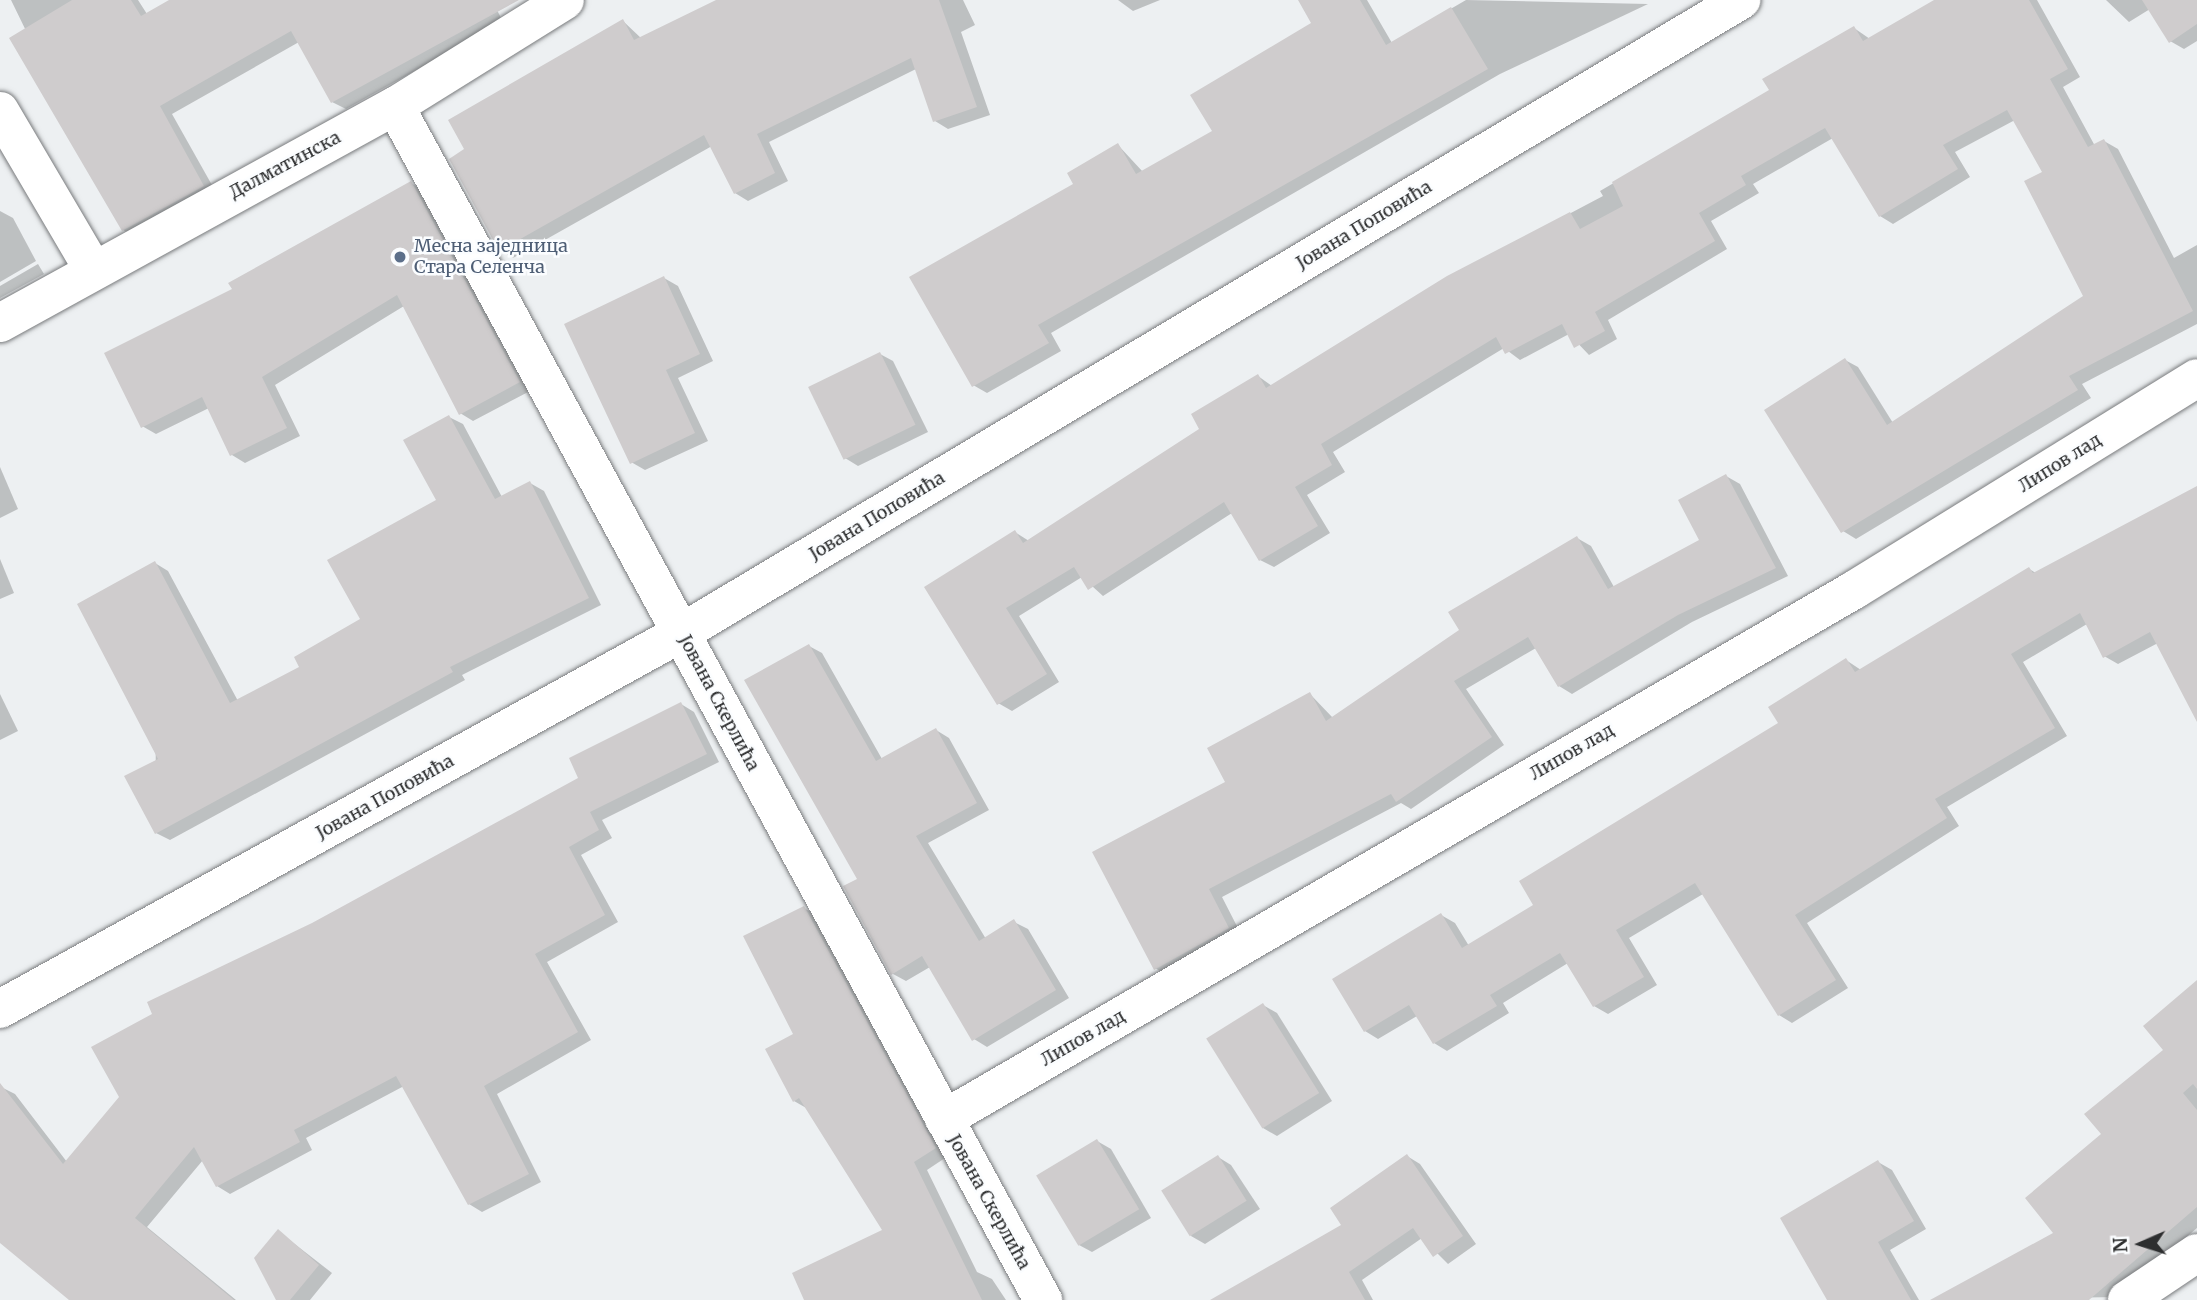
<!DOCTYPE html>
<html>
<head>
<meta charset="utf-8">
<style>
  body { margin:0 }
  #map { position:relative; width:2197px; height:1300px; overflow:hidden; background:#edf0f2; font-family:Merriweather,serif }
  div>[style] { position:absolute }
  .shadow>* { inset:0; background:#0003 }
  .building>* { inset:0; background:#cfcccd; transform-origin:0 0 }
  .roads { filter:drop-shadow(0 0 2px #797b7d) drop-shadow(0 0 2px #797b7d) }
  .minor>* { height:38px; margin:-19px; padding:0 19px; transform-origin:19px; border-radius:19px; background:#fff }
  .dots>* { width:19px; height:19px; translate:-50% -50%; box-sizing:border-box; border:4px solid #fbfdff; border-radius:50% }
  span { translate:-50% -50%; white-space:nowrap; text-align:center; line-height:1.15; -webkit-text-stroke:5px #fbfdff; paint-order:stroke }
  .street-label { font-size:18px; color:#2d2e2f }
  .service-label { font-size:18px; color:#4e5e75 }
  .left { translate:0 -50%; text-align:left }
  .north { position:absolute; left:2106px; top:1209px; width:70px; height:70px; -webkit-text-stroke:5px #fbfdff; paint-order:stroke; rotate:267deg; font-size:19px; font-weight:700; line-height:28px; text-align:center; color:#2d2e2f }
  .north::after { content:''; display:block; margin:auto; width:24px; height:32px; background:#2d2e2f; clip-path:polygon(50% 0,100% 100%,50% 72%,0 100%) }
</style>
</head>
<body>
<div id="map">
  <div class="shadow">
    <i style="clip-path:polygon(11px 0,138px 0,147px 14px,173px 0,492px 0,503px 22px,346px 109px,332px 102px,299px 42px,172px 114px,217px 194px,136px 238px,123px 230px)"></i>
    <i style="clip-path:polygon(720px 0,963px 0,975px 25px,961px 32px,990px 115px,948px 129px,935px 121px,916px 69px,769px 142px,788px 181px,748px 201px,735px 193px,712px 146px,513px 258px,500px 250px,466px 150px,623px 21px,642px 39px)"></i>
    <i style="clip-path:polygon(1118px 0,1160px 0,1133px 11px)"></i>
    <i style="clip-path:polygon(1319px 0,1367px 0,1392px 43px,1466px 0,1648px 4px,1500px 74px,1051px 333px,1061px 351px,987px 393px,973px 385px,1075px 185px,1118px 145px,1143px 172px,1214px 132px,1314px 24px)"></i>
    <i style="clip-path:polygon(1937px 0,2037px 0,2080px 77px,2063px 87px,2095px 146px,2104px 141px,2118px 149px,2174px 258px,2197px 245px,2197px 324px,2082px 384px,2091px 398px,1856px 539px,1843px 531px,1845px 360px,1858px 367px,1893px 423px,2085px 297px,2044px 172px,2015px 120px,1955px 152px,1970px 177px,1893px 224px,1880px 216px,1833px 138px,1753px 184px,1759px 193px,1711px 221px,1727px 249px,1608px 320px,1617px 339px,1589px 355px,1569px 334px,1520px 360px,1504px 348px,1333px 452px,1345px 472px,1307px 495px,1330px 533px,1274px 567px,1260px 560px,1232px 513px,1103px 596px,1082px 577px,1019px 616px,1059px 682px,1012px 711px,998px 703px,926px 587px,1015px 532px,1029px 541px,1202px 429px,1258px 376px,1272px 386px,1448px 278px,1603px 196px,1600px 191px,1771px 91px,1854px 28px,1870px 39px)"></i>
    <i style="clip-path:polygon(2106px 0,2197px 0,2197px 41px,2184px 49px,2170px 41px,2150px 9px,2129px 22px)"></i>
    <i style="clip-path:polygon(411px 183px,424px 191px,532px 390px,473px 421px,460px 413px,404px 306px,275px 385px,300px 436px,245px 463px,232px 455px,209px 408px,156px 434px,142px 426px,234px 290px)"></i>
    <i style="clip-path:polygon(0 211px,13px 218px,36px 261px,0 282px)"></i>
    <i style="clip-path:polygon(38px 264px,44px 274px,0 298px,0 286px)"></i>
    <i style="clip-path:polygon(664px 278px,678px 286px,713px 361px,678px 378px,708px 441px,645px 470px,631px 462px)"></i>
    <i style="clip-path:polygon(880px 354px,893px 361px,928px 432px,858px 466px,845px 458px)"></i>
    <i style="clip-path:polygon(449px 417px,463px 424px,502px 497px,530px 483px,544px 491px,601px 605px,462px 675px,465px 680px,170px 840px,156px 833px,155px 563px,168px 571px,238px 701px,302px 667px,363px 620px,438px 501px)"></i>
    <i style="clip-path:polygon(0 467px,18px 509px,0 518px)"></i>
    <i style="clip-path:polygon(1726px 476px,1740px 484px,1788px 576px,1692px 622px,1572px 694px,1559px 686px,1536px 648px,1466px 689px,1504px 745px,1411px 809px,1401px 803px,1222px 897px,1242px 936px,1168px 976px,1155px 968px,1227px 783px,1310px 694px,1333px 718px,1461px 631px,1577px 538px,1591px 546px,1614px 587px,1701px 541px)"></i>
    <i style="clip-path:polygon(2197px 488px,2197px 682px,2158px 643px,2118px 664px,2104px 656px,2087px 624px,2023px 662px,2067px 736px,1947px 807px,1959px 826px,1807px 923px,1848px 988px,1792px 1023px,1779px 1015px,1703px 894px,1629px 938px,1657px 985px,1608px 1014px,1594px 1006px,1568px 963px,1503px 1003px,1509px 1013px,1447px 1051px,1434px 1043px,1417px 1016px,1378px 1039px,1365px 1031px,1441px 915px,1455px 923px,1469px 946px,1535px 906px,1780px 724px,1846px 660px,1861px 670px,2029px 569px,2036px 573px)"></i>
    <i style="clip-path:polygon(0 559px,14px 593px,0 599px)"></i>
    <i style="clip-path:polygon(809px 646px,822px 653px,882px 759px,936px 730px,949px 738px,989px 810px,928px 843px,986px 939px,1014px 922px,1028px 929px,1069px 998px,987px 1047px,974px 1039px,930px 967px,906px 981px,893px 974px,859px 880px)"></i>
    <i style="clip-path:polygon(0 694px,18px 731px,0 740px)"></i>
    <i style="clip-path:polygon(681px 704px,694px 712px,719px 762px,602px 820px,612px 838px,581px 855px,618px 922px,547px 962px,591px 1040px,497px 1094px,541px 1182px,482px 1212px,469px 1204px,404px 1086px,306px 1138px,312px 1150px,230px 1194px,217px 1186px,203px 1160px,147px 1227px,236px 1300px,71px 1300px,0 1231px,1px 1087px,15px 1094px,67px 1162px,312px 924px,580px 778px)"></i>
    <i style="clip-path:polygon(804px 908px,818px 916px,948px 1156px,927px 1170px,977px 1272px,992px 1279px,1006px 1300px,806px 1300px,884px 1230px,808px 1109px,794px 1101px)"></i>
    <i style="clip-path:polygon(2197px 985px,2197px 1228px,2116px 1297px,1934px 1300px,2056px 1234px,2103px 1135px,2166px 1050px)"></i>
    <i style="clip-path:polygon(1263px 1005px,1277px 1013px,1332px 1101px,1277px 1136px,1263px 1128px)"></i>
    <i style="clip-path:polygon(1097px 1141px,1111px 1149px,1151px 1218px,1092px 1252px,1079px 1245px)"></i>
    <i style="clip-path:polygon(1407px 1156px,1420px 1164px,1476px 1244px,1448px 1264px,1422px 1238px,1362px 1280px,1373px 1300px,1213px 1300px,1344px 1225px)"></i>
    <i style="clip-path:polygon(1218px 1157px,1231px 1165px,1260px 1209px,1205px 1244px,1191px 1236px)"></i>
    <i style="clip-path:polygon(1878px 1162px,1892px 1170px,1926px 1229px,1890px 1250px,1919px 1300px,1829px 1300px)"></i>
    <i style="clip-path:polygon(278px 1231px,332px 1273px,310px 1300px,278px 1300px)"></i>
  </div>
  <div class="building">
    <i style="clip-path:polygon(72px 0,131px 0,141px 16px,169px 0,519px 0,331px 103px,291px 31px,160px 106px,204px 186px,122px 231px,9px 38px)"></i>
    <i style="clip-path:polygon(716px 0,939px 0,977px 107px,933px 122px,911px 58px,757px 134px,775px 173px,734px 194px,704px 135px,499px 251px,449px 159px,464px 149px,448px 120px,623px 19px,634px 40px)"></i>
    <i style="clip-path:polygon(1298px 0,1360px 0,1386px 45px,1451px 7px,1488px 69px,1038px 325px,1049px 343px,972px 387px,909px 277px,1073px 184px,1067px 173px,1118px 143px,1136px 174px,1212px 131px,1190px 95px,1311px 23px)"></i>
    <i style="clip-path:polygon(1934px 0,2029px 0,2068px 69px,2050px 79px,2088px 147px,2104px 139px,2193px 311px,2069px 376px,2078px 390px,1841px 533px,1764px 410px,1845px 358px,1887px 425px,2083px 296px,2024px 181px,2042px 172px,2007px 110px,1943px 145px,1958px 169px,1879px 217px,1825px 128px,1741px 176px,1746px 185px,1699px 213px,1715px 241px,1595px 312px,1605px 331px,1574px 348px,1562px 324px,1505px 354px,1496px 337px,1321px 444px,1332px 465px,1295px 487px,1318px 526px,1259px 561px,1224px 502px,1088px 590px,1074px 567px,1006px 608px,1047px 674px,997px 705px,924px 587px,1015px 530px,1023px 543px,1199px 429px,1191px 414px,1258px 374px,1266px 388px,1447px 276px,1570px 212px,1580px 229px,1623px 206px,1612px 182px,1769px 90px,1762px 79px,1854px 26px,1863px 41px)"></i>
    <i style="clip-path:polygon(2142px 0,2197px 0,2197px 24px,2169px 43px)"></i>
    <i style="clip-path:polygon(411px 181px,520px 382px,459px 415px,397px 295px,262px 377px,287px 428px,230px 456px,202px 397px,141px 428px,104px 353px,232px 289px,228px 283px)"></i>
    <i style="clip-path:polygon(664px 276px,700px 354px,666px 370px,695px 433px,630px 464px,564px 324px)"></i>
    <i style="left:880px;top:352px;width:81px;height:80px;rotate:64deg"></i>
    <i style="clip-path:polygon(449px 415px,495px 499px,530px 481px,589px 598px,450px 667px,453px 672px,155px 834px,124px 776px,158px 759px,77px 604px,155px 561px,230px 703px,299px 667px,294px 657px,360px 619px,327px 560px,436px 500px,403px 440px)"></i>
    <i style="clip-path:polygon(1726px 474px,1776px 568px,1678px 615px,1558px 687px,1528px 637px,1454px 681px,1492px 737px,1396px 802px,1391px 794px,1209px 889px,1229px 928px,1154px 970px,1092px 852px,1225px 782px,1207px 748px,1310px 692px,1326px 721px,1459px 630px,1448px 612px,1577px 536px,1608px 589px,1699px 540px,1678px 500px)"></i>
    <i style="clip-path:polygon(2197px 486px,2197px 722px,2150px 632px,2103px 658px,2080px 613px,2011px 654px,2055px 728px,1935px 799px,1947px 818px,1795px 915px,1836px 980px,1778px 1016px,1695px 883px,1616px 930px,1644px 977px,1593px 1007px,1560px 953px,1490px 995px,1497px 1006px,1433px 1044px,1409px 1005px,1364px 1032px,1332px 979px,1441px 913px,1462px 948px,1533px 905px,1519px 881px,1778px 723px,1768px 707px,1846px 658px,1855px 672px,2029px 567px,2033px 573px)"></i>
    <i style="clip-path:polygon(809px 644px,876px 761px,936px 728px,977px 803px,916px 836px,979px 941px,1014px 919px,1056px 990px,972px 1041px,922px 956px,891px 975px,843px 886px,857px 879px,744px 680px)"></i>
    <i style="clip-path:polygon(681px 702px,707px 754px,590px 812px,599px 830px,569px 847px,605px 915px,535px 954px,578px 1032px,484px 1086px,529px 1174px,468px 1205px,396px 1076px,294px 1130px,300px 1142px,216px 1187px,194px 1147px,135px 1218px,234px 1300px,69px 1300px,0 1243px,0 1083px,63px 1164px,119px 1097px,91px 1047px,152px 1014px,147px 1002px,312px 923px,578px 778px,569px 758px)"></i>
    <i style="clip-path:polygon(804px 906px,936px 1148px,914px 1162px,982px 1300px,804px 1300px,792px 1273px,882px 1230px,799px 1098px,793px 1102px,765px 1049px,793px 1034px,743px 936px)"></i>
    <i style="clip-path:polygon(2197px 980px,2197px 1089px,2193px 1084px,2183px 1093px,2197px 1110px,2197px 1207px,2089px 1300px,1930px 1300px,2053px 1233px,2025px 1198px,2101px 1134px,2084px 1114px,2163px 1050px,2143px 1026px)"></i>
    <i style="left:1263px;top:1003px;width:106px;height:67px;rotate:58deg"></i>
    <i style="left:1097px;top:1139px;width:82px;height:71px;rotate:59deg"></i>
    <i style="clip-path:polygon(1407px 1154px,1463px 1236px,1433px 1257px,1413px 1228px,1349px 1272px,1365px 1300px,1210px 1300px,1341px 1225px,1330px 1208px)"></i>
    <i style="left:1218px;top:1155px;width:54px;height:67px;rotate:58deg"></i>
    <i style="clip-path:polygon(1878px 1160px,1914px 1221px,1878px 1242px,1911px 1300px,1827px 1300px,1780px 1218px)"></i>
    <i style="clip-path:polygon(278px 1229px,319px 1265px,290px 1300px,276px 1300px,254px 1258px)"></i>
  </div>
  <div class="roads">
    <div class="minor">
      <i style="left:395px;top:106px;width:1359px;rotate:61.51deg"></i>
      <i style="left:0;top:111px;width:182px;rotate:59.6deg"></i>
      <i style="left:0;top:323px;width:451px;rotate:-28.8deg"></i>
      <i style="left:395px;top:106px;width:200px;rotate:-31.9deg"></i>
      <i style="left:0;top:1009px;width:778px;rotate:-28.9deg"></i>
      <i style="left:681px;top:633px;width:1235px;rotate:-30.84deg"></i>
      <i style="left:944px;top:1119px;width:1053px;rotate:-30.17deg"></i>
      <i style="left:1854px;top:590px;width:403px;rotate:-31.7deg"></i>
      <i style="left:2127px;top:1300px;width:84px;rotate:-33.9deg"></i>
    </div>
  </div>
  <div class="dots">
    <i style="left:400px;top:257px;background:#5c6f8a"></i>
  </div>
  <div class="street-label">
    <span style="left:285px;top:165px;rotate:-28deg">Далматинска</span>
    <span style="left:1364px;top:225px;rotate:-31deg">Јована Поповића</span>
    <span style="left:2060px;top:463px;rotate:-32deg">Липов лад</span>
    <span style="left:877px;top:516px;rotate:-31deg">Јована Поповића</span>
    <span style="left:719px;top:703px;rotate:62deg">Јована Скерлића</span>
    <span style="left:1572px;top:752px;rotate:-30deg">Липов лад</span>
    <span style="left:385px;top:797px;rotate:-29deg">Јована Поповића</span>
    <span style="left:1083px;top:1038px;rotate:-30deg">Липов лад</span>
    <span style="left:989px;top:1202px;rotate:61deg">Јована Скерлића</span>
  </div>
  <div class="service-label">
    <span class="left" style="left:414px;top:257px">Месна заједница<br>Стара Селенча</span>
  </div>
  <div class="north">N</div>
</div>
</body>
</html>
